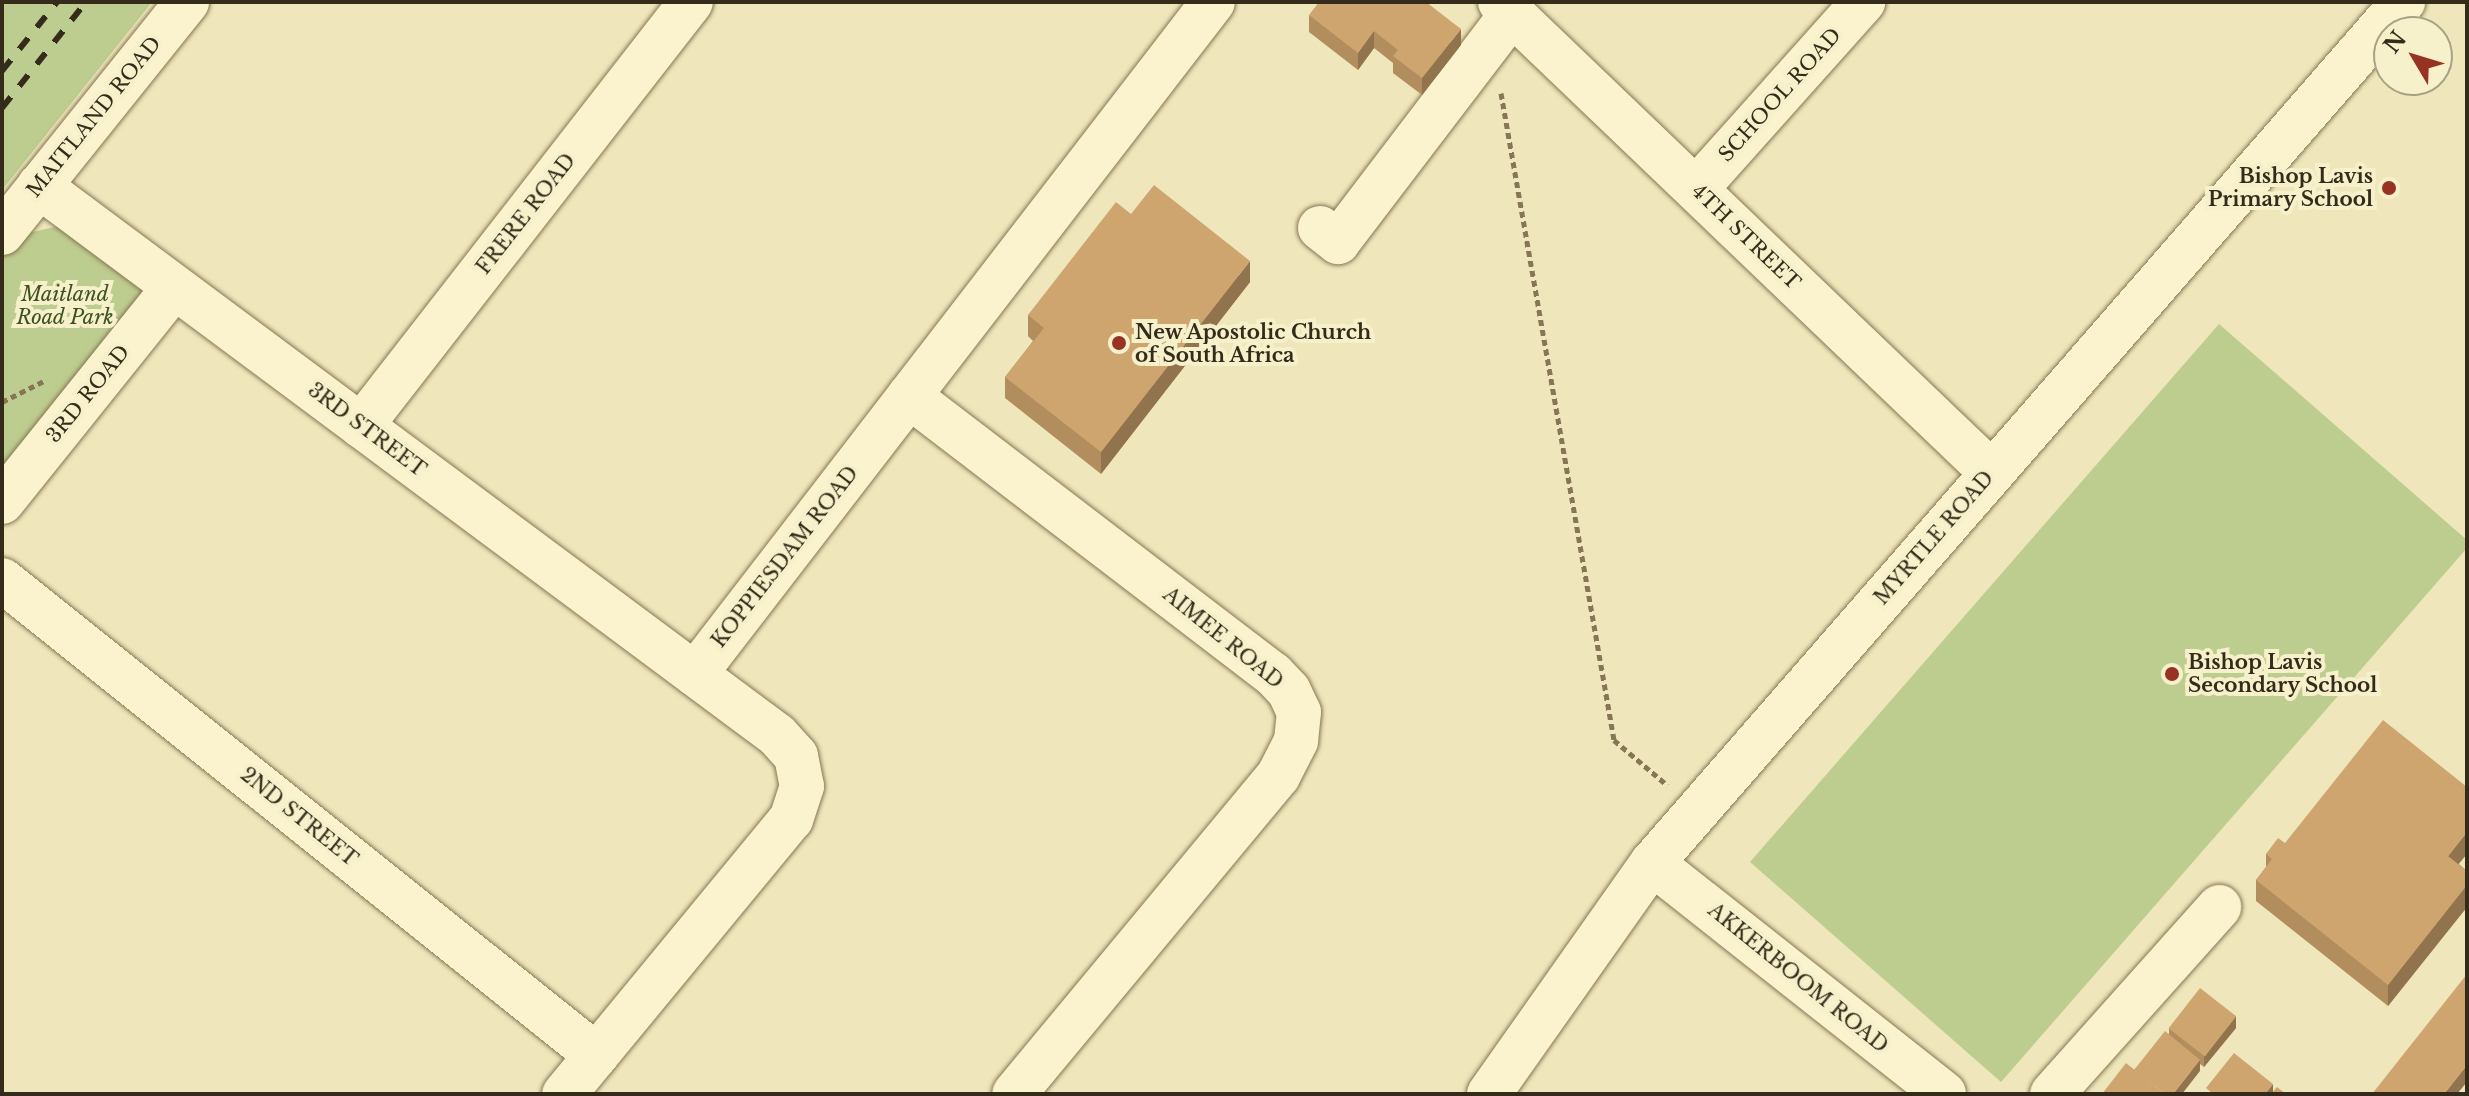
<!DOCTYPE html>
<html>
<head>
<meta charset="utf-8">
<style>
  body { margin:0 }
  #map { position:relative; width:2469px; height:1096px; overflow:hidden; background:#efe7bb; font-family:"Libre Baskerville",serif }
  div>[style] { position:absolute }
  .green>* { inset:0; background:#bdcd8f }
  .path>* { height:5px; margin-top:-2.5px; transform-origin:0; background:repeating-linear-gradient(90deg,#877655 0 6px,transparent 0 10px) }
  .roads { filter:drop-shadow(0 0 2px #877655) drop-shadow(0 0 2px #877655) }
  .minor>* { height:44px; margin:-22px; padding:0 22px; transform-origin:22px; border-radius:22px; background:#faf3ce }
  .rail>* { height:6px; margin-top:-3px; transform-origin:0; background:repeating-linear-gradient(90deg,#352b1a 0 14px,transparent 0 28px) }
  .wall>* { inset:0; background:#b28e5f }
  .shaded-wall>* { inset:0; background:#91744e }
  .building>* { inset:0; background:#cfa56f; transform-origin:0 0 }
  .dots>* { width:22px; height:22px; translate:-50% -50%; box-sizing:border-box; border:4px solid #f6f0cb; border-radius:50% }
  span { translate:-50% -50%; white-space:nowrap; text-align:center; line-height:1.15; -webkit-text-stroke:8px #f6f0cb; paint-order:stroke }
  .street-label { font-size:20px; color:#352b1a }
  .poi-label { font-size:20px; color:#352b1a; font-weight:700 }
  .right { translate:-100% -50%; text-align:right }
  .left { translate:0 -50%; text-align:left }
  .park-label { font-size:20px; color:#3e5220; font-style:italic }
  .frame { position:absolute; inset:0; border:4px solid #352b1a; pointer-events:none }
  .north { position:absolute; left:2373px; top:16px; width:80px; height:80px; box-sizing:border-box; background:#f6f0cb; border:2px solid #a9a184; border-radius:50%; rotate:308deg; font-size:22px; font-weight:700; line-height:32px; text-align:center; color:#352b1a }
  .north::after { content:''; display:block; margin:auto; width:28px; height:36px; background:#983323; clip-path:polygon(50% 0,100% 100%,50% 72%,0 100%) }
</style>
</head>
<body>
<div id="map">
  <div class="green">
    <i style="clip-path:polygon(2px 2px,152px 2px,2px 190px)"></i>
    <i style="clip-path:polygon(59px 226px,147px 287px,2px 484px,2px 258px,24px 234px)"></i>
    <i style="clip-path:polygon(2219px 324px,2467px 540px,2467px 548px,2001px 1082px,1750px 862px)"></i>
  </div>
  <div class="path">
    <i style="left:1501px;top:93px;width:657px;rotate:80.09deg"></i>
    <i style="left:1614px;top:740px;width:70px;rotate:40.3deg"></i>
    <i style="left:2px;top:402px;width:49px;rotate:-26.6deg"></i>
  </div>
  <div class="roads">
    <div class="minor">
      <i style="left:1500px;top:2px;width:680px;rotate:43.75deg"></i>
      <i style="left:39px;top:186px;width:920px;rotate:36.65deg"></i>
      <i style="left:777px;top:735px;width:28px;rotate:48deg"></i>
      <i style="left:796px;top:756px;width:31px;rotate:79deg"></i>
      <i style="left:802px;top:786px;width:35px;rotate:108deg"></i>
      <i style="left:791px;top:819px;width:357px;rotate:129.5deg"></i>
      <i style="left:1696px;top:189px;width:251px;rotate:-48.2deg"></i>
      <i style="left:1320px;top:228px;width:23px;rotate:38deg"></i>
      <i style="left:1338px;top:242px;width:287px;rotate:-52.7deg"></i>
      <i style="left:2px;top:233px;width:296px;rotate:-51.3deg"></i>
      <i style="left:909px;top:396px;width:458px;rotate:37.4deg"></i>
      <i style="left:1273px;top:674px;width:23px;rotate:47deg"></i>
      <i style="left:1289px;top:691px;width:23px;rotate:65deg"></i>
      <i style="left:1299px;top:712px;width:29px;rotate:96deg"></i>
      <i style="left:1296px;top:741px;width:39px;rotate:117deg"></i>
      <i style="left:1278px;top:776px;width:413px;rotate:129.7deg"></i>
      <i style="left:361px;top:426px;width:537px;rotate:-52.11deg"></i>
      <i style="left:2px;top:502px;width:275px;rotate:-51.3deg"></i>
      <i style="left:2px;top:580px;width:761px;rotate:38.65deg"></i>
      <i style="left:695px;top:674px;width:848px;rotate:-52.37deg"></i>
      <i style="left:1652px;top:863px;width:372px;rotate:38.3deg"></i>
      <i style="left:1489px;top:1094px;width:283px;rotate:-54.8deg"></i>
      <i style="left:1652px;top:863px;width:1143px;rotate:-48.9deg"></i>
      <i style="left:2052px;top:1094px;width:251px;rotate:-48.2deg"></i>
    </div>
  </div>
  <div class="rail">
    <i style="left:2px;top:71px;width:88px;rotate:-51.4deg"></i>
    <i style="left:2px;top:108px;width:135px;rotate:-51.6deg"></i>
  </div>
  <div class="wall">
    <i style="clip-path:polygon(1309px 15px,1461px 45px,1422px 95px,1393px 73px,1393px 63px,1374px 48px,1358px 70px,1309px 32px)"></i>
    <i style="clip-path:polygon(1131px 214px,1250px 282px,1101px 474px,1005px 398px,1005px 377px,1033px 341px,1028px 336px,1028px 315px)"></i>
    <i style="clip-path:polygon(2285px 843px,2459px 864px,2467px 871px,2467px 907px,2388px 1006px,2256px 901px,2256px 880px,2266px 867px,2266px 854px)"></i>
    <i style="clip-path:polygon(2169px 1028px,2236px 1028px,2204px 1067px,2200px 1064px,2200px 1071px,2134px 1070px,2169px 1034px)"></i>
  </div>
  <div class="shaded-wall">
    <i style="clip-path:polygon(1461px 29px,1461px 45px,1422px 95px,1422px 78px)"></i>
    <i style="clip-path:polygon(1374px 31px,1374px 48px,1358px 70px,1358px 53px)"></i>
    <i style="clip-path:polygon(1250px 261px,1250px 282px,1101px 474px,1101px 452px)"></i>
    <i style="clip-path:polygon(2467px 832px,2467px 854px,2448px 877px,2448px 856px)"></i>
    <i style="clip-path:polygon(2467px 885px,2467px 907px,2388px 1006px,2388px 985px)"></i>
    <i style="clip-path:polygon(2236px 1016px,2236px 1028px,2204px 1067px,2204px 1056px)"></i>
    <i style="clip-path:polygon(2200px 1060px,2200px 1071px,2182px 1094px,2173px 1094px)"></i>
    <i style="clip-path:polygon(2467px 1065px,2467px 1082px,2457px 1094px,2444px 1094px)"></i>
    <i style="clip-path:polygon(2273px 1084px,2273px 1094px,2265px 1094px)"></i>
  </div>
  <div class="building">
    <i style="clip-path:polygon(1319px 2px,1426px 2px,1461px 29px,1422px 78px,1393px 56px,1398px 50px,1374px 31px,1358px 53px,1309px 15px)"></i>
    <i style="clip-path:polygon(1154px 185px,1250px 261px,1101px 452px,1005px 377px,1044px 328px,1028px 315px,1116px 202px,1131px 214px)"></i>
    <i style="clip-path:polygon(2383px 720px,2467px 787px,2467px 832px,2448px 856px,2467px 871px,2467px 885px,2388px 985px,2256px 880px,2272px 859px,2266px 854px,2278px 838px,2285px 843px)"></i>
    <i style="clip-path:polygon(2467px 974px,2467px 1065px,2444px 1094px,2372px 1094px)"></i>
    <i style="left:2200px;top:988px;width:46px;height:51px;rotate:38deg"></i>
    <i style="clip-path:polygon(2165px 1031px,2200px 1060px,2173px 1094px,2165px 1094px,2134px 1070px)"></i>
    <i style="clip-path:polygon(2234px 1053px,2273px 1084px,2265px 1094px,2213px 1094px,2206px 1088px)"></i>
    <i style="clip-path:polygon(2126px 1063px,2165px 1094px,2102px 1094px)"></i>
    <i style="clip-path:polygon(2277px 1087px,2286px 1094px,2271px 1094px)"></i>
  </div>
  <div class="dots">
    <i style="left:2389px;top:188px;background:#983323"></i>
    <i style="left:1119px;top:343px;background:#983323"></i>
    <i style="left:2172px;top:674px;background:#983323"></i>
  </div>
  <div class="street-label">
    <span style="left:1780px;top:95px;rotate:-48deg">SCHOOL ROAD</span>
    <span style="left:94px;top:117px;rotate:-51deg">MAITLAND ROAD</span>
    <span style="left:526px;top:214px;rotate:-52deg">FRERE ROAD</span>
    <span style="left:1746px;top:237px;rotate:44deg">4TH STREET</span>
    <span style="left:88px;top:394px;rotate:-51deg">3RD ROAD</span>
    <span style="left:367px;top:430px;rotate:37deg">3RD STREET</span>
    <span style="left:1934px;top:538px;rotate:-49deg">MYRTLE ROAD</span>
    <span style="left:785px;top:557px;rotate:-52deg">KOPPIESDAM ROAD</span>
    <span style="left:1223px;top:638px;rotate:39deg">AIMEE ROAD</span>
    <span style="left:299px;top:817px;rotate:39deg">2ND STREET</span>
    <span style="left:1798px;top:978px;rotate:39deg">AKKERBOOM ROAD</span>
  </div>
  <div class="poi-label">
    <span class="right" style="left:2373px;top:188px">Bishop Lavis<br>Primary School</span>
    <span class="left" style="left:1135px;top:344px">New Apostolic Church<br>of South Africa</span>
    <span class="left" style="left:2188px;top:674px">Bishop Lavis<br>Secondary School</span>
  </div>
  <div class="park-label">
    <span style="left:65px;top:306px">Maitland<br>Road Park</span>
  </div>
  <div class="frame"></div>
  <div class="north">N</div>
</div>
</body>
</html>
